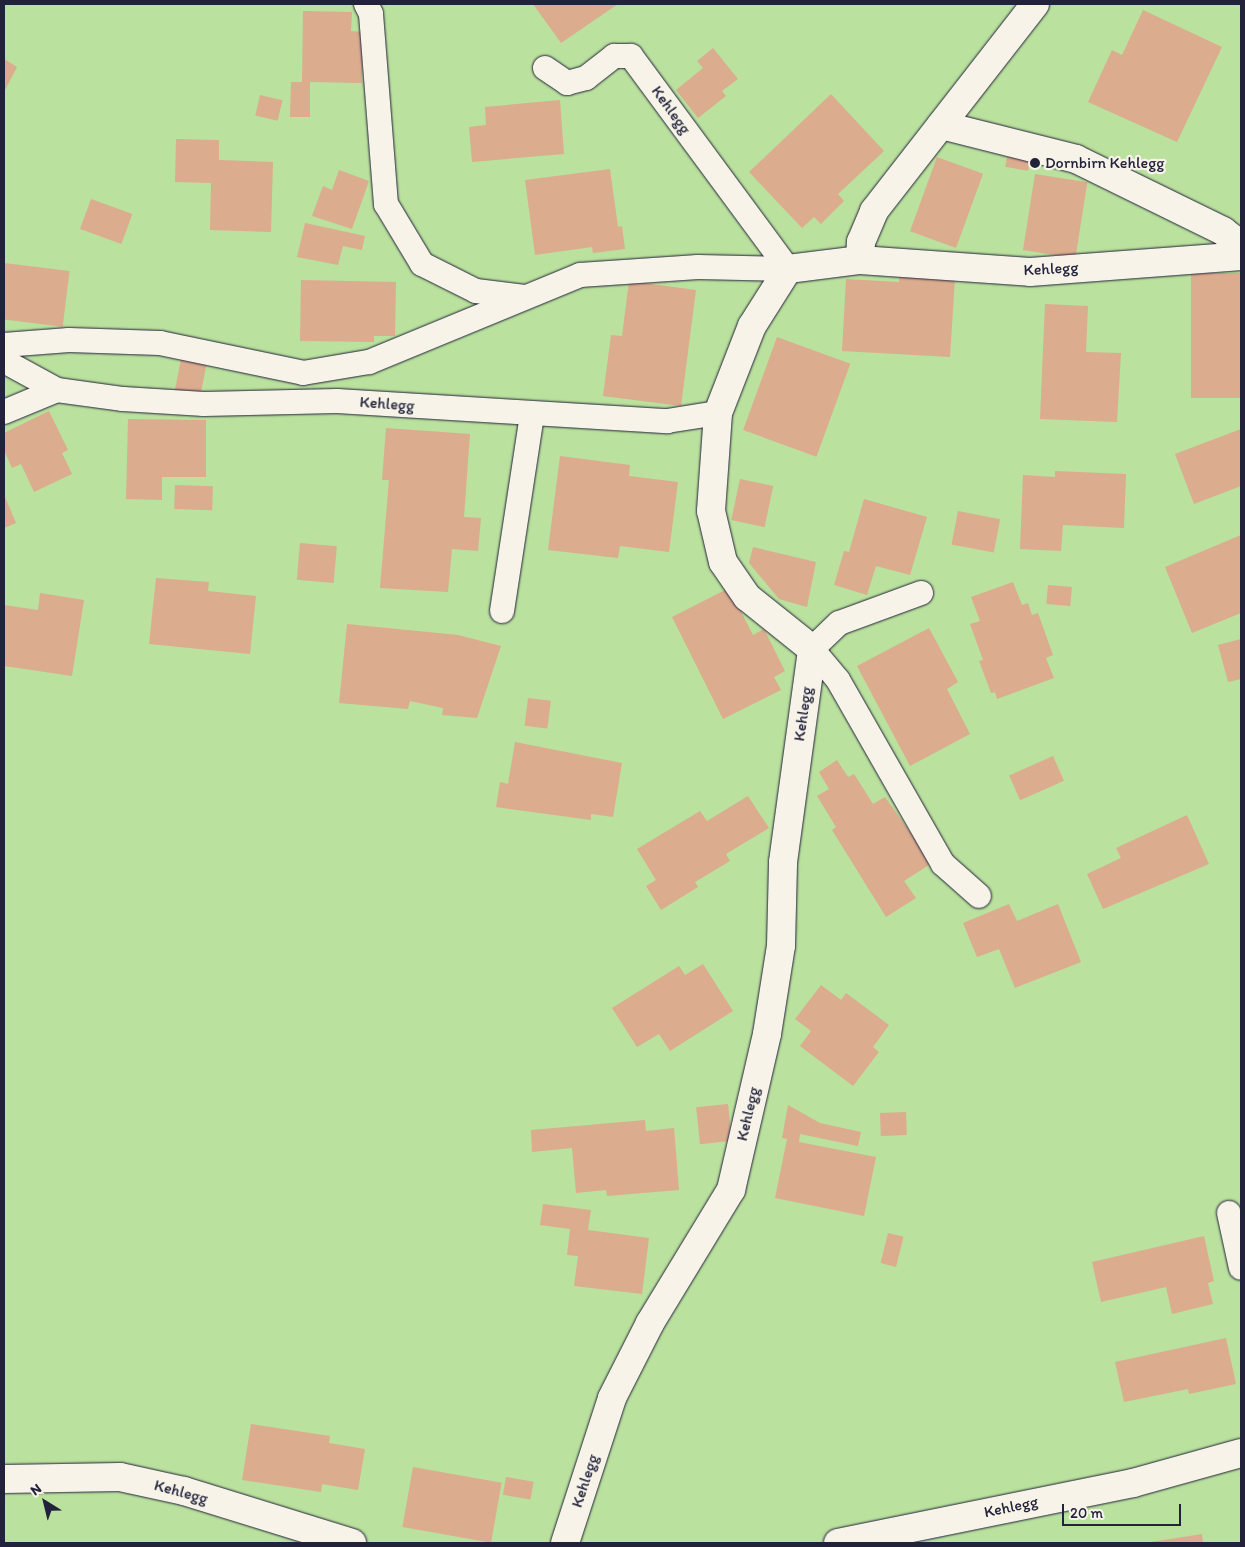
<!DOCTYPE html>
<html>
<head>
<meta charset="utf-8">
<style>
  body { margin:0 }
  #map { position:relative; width:1245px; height:1547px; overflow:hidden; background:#f7f3e8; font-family:Itim,sans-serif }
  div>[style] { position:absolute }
  .green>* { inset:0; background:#bae19d; transform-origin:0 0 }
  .building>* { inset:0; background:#dcac8e; transform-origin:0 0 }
  .roads { filter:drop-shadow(0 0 1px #22223b) drop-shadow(0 0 1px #22223b) }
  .lane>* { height:24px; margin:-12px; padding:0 12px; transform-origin:12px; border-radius:12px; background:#f7f3e8 }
  .street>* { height:28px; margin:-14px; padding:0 14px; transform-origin:14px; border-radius:14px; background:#f7f3e8 }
  .dots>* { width:14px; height:14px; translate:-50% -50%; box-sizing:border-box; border:2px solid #f7f3e8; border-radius:50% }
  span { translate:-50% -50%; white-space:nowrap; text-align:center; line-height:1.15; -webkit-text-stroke:4.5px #f7f3e8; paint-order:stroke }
  .street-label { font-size:16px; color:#22223b }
  .poi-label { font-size:16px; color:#22223b }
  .left { translate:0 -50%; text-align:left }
  .frame { position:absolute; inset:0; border:5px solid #22223b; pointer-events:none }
  .north { position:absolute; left:20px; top:1477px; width:50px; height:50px; -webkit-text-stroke:4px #f7f3e8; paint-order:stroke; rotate:324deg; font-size:14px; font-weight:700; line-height:20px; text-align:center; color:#22223b }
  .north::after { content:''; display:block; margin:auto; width:18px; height:22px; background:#22223b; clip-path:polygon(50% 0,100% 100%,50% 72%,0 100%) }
  .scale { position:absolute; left:1062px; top:1504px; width:119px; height:22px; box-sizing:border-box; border:2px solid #22223b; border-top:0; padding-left:6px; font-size:15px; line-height:18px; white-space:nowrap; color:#22223b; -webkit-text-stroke:4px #f7f3e8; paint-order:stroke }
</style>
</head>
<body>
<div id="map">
  <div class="green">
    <i style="left:4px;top:4px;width:1237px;height:1539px"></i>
  </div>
  <div class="building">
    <i style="clip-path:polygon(533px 4px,618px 4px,561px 43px)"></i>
    <i style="clip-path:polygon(1143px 10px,1222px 47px,1177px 142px,1088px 102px,1112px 50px,1122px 55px)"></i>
    <i style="clip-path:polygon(303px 11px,352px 12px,351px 31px,363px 32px,362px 83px,310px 82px,310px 117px,290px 117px,291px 82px,302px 82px)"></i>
    <i style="clip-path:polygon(713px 48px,738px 79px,722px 91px,726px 96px,698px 118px,676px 90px,703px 68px,697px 61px)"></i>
    <i style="clip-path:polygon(4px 59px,17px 67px,4px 92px)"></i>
    <i style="clip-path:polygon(831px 94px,884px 151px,838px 194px,844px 201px,821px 224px,814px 217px,802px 228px,749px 172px)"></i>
    <i style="left:260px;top:95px;width:23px;height:21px;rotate:13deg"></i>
    <i style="clip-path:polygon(560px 100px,564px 154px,472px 162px,469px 127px,486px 125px,485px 107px)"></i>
    <i style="clip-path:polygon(176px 139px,219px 140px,219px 160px,273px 162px,271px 232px,210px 230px,211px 183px,175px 182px)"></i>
    <i style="left:937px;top:157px;width:49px;height:79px;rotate:20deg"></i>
    <i style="left:1007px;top:157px;width:23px;height:10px;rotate:10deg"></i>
    <i style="clip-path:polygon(610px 169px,618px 227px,622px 226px,625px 249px,593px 253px,592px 247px,535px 255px,525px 180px)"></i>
    <i style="clip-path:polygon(339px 170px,369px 181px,352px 229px,312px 216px,323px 186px,332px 190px)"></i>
    <i style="left:1035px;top:174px;width:53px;height:77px;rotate:9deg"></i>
    <i style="left:91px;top:199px;width:44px;height:32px;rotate:20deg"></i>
    <i style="clip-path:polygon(305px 223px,365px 236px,362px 250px,343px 246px,338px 265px,297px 257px)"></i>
    <i style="left:4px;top:263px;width:66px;height:56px;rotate:7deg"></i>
    <i style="left:1241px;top:273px;width:125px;height:50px;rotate:90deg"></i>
    <i style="clip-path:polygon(899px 274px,955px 278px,950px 357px,842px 351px,846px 279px,899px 282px)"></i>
    <i style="clip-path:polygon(301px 280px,396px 282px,395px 336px,374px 336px,374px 342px,300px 341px)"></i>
    <i style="clip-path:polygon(629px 281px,696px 290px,681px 406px,603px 396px,611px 335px,622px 336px)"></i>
    <i style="clip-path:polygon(1045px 304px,1088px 306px,1086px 352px,1121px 353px,1117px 422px,1040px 419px)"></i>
    <i style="left:777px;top:337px;width:78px;height:99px;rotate:20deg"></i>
    <i style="left:181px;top:359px;width:26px;height:32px;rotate:11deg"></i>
    <i style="clip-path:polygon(49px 411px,68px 450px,62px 453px,72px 474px,34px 492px,21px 464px,12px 468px,4px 450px,4px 433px)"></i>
    <i style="clip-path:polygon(128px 419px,206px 420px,206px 477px,162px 477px,162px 500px,126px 499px)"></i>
    <i style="clip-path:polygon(386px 428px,470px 434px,464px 517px,481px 518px,478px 551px,452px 549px,448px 592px,380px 588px,389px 480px,382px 480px)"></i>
    <i style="clip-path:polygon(1241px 429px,1241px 486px,1194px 504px,1175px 454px)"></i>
    <i style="clip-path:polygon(560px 456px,630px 465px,629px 476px,678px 482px,669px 552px,620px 546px,618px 558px,548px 550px)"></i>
    <i style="clip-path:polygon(1055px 471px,1126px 474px,1124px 528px,1063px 525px,1061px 551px,1020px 549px,1023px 475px,1055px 477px)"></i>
    <i style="left:740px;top:479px;width:34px;height:42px;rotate:12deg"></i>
    <i style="left:175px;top:485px;width:38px;height:24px;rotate:2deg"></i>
    <i style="clip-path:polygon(5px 497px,16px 523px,4px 528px,4px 498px)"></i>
    <i style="clip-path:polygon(864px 499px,927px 517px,910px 575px,876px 566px,867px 595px,834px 585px,844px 551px,849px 552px)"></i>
    <i style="left:958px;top:511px;width:43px;height:34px;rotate:11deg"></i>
    <i style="clip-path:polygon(1241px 535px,1241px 613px,1192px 633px,1165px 567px)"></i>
    <i style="left:300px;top:543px;width:37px;height:37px;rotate:5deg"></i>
    <i style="clip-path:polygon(753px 547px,816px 562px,807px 607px,779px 599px,749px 563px)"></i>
    <i style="clip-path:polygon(156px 578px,209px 582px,208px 591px,256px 596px,250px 654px,149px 644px)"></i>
    <i style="clip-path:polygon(1013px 582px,1022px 605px,1028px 603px,1032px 615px,1038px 613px,1053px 655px,1046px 658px,1054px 678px,997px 699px,995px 692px,991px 693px,979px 661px,983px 660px,970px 624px,980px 621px,971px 597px)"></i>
    <i style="left:1048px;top:585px;width:24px;height:19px;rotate:5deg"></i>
    <i style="clip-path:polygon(729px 588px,753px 635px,764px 629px,785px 671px,774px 677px,781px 690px,723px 719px,672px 617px)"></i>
    <i style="clip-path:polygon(40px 593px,84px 600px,72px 676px,4px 666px,4px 605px,38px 610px)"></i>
    <i style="clip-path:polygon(347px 624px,458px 635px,501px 646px,477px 718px,442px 715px,443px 708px,410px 701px,408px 709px,339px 703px)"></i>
    <i style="clip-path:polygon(929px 628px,958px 682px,947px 689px,970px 734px,910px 766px,857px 666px)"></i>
    <i style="clip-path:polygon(1241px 639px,1241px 679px,1228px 682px,1218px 645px)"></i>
    <i style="left:528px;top:698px;width:23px;height:28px;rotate:7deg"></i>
    <i style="clip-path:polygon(515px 742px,622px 763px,613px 817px,591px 814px,591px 820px,496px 807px,500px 782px,508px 784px)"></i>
    <i style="left:1053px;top:756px;width:27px;height:48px;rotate:66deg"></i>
    <i style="clip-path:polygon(837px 760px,848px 777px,854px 774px,873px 804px,885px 797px,932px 863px,904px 881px,916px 898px,886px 917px,832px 830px,836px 827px,817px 796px,829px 789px,819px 772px)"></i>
    <i style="clip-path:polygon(748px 796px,769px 828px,726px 854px,730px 861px,695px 882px,698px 887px,661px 910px,646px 886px,656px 880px,637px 849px,700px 811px,707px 821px)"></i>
    <i style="clip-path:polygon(1187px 815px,1209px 864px,1103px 909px,1087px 874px,1121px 858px,1116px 848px)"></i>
    <i style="clip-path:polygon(1009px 904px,1017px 921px,1058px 904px,1081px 962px,1015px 988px,999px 949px,977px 957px,963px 923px)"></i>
    <i style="clip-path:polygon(703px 964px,733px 1011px,670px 1051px,659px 1034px,637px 1047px,612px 1008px,679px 966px,685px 975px)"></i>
    <i style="clip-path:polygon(821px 985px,841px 1000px,846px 993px,889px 1025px,873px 1047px,879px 1052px,853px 1086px,800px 1046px,811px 1031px,795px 1019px)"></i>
    <i style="left:728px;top:1104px;width:37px;height:32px;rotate:84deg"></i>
    <i style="clip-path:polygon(788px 1105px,820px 1123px,861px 1132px,858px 1146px,800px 1134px,799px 1142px,876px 1157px,864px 1216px,775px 1198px,787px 1139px,782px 1138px)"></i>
    <i style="left:906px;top:1112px;width:23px;height:26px;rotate:88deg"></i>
    <i style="clip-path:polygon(645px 1120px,646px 1131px,674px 1128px,679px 1190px,607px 1196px,606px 1190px,576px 1193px,572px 1148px,532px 1152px,531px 1130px)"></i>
    <i style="clip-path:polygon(543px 1204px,591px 1210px,588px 1230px,649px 1238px,642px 1294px,574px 1286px,578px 1256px,567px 1255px,570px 1229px,540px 1225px)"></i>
    <i style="left:888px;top:1233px;width:16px;height:31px;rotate:14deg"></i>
    <i style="clip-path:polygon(1204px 1236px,1214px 1281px,1208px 1283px,1213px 1304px,1172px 1314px,1166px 1287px,1101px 1302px,1092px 1262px)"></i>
    <i style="clip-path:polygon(1226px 1338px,1236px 1384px,1189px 1394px,1188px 1389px,1124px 1402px,1115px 1362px)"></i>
    <i style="clip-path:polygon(251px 1424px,330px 1436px,329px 1443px,365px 1449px,358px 1490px,322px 1484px,321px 1492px,242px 1480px)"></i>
    <i style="left:413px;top:1467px;width:90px;height:61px;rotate:10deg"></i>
    <i style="left:506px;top:1477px;width:28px;height:18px;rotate:10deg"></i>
    <i style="clip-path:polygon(1202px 1534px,1203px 1543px,1151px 1543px,1151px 1542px)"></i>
  </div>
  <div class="roads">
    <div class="lane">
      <i style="left:366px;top:4px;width:11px;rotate:63deg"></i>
      <i style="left:371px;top:14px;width:191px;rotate:85.5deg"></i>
      <i style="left:386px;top:204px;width:70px;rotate:59deg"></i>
      <i style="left:422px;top:264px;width:60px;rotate:26.6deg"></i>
      <i style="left:476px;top:291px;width:49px;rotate:7deg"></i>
      <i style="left:545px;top:68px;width:27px;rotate:34deg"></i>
      <i style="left:567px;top:83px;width:20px;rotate:-15deg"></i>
      <i style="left:586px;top:78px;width:36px;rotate:-38deg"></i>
      <i style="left:614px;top:56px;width:17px"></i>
      <i style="left:631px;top:56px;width:265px;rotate:53.6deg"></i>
      <i style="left:4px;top:345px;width:65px;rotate:-4.4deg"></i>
      <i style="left:69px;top:340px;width:91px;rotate:1.9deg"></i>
      <i style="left:160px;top:343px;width:146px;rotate:11.8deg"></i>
      <i style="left:303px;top:373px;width:67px;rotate:-9.5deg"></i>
      <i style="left:369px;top:362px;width:228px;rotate:-22.4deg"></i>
      <i style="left:580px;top:275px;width:118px;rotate:-3.9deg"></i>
      <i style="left:698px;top:267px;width:90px;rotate:1.3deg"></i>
      <i style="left:4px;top:361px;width:60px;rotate:28.7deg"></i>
      <i style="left:57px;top:390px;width:67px;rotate:7.8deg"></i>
      <i style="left:123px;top:399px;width:81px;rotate:3.5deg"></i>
      <i style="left:204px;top:404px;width:133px;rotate:-1.3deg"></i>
      <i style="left:337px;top:401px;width:331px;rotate:3.5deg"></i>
      <i style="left:667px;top:421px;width:52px;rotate:-8.9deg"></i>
      <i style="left:4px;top:412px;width:57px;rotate:-22.5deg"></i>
      <i style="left:921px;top:593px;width:87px;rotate:159.9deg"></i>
      <i style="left:839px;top:623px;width:37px;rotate:136deg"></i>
      <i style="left:812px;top:649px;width:40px;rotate:50deg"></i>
      <i style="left:838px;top:680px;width:212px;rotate:60.3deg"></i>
      <i style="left:943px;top:864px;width:48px;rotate:41.6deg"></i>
      <i style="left:502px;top:611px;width:199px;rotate:-81.3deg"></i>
      <i style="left:1229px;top:1213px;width:56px;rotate:77.7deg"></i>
    </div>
    <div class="street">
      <i style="left:941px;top:125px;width:139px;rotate:14.1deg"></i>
      <i style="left:1076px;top:159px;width:164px;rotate:26.1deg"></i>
      <i style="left:1223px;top:231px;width:18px;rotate:38deg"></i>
      <i style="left:1237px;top:242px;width:12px;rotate:70deg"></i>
      <i style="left:860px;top:260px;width:18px;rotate:-87deg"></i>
      <i style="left:861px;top:242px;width:34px;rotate:-67deg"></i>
      <i style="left:874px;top:211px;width:262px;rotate:-52.1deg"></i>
      <i style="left:4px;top:1479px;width:116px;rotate:-1deg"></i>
      <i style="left:120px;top:1477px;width:66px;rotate:12.3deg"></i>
      <i style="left:184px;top:1491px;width:176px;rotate:17.2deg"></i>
      <i style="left:565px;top:1543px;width:152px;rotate:-72deg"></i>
      <i style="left:612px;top:1398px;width:84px;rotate:-63.1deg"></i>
      <i style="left:650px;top:1323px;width:156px;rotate:-58.7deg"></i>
      <i style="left:731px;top:1190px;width:160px;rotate:-77deg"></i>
      <i style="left:767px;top:1034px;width:89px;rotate:-81deg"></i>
      <i style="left:781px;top:946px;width:84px;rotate:-88.6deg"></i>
      <i style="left:783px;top:862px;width:215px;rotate:-82.2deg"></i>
      <i style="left:812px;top:649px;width:83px;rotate:-141.3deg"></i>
      <i style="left:747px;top:597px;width:42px;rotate:-124.4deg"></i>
      <i style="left:723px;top:562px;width:52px;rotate:-103.2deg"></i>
      <i style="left:711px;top:511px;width:98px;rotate:-85.9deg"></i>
      <i style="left:718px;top:413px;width:93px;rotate:-68.7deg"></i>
      <i style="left:752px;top:326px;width:67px;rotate:-57.7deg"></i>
      <i style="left:788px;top:269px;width:73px;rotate:-7.1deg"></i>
      <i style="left:860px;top:260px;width:170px;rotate:4deg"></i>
      <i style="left:1030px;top:272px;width:212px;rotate:-4.3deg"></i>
      <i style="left:838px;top:1543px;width:301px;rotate:-11.5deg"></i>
      <i style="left:1133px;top:1483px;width:112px;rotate:-15.5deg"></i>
    </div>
  </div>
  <div class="dots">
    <i style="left:1035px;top:163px;background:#22223b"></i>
  </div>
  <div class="street-label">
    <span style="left:671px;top:110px;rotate:54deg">Kehlegg</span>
    <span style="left:1051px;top:269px;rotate:-3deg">Kehlegg</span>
    <span style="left:387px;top:404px;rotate:4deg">Kehlegg</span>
    <span style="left:803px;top:714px;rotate:-82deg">Kehlegg</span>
    <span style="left:748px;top:1114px;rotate:-77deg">Kehlegg</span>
    <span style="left:585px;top:1481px;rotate:-72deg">Kehlegg</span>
    <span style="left:181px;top:1492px;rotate:15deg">Kehlegg</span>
    <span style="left:1011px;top:1507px;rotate:-12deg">Kehlegg</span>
  </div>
  <div class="poi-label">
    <span class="left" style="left:1045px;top:163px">Dornbirn Kehlegg</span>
  </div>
  <div class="frame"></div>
  <div class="north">N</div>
  <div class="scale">20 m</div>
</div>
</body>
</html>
